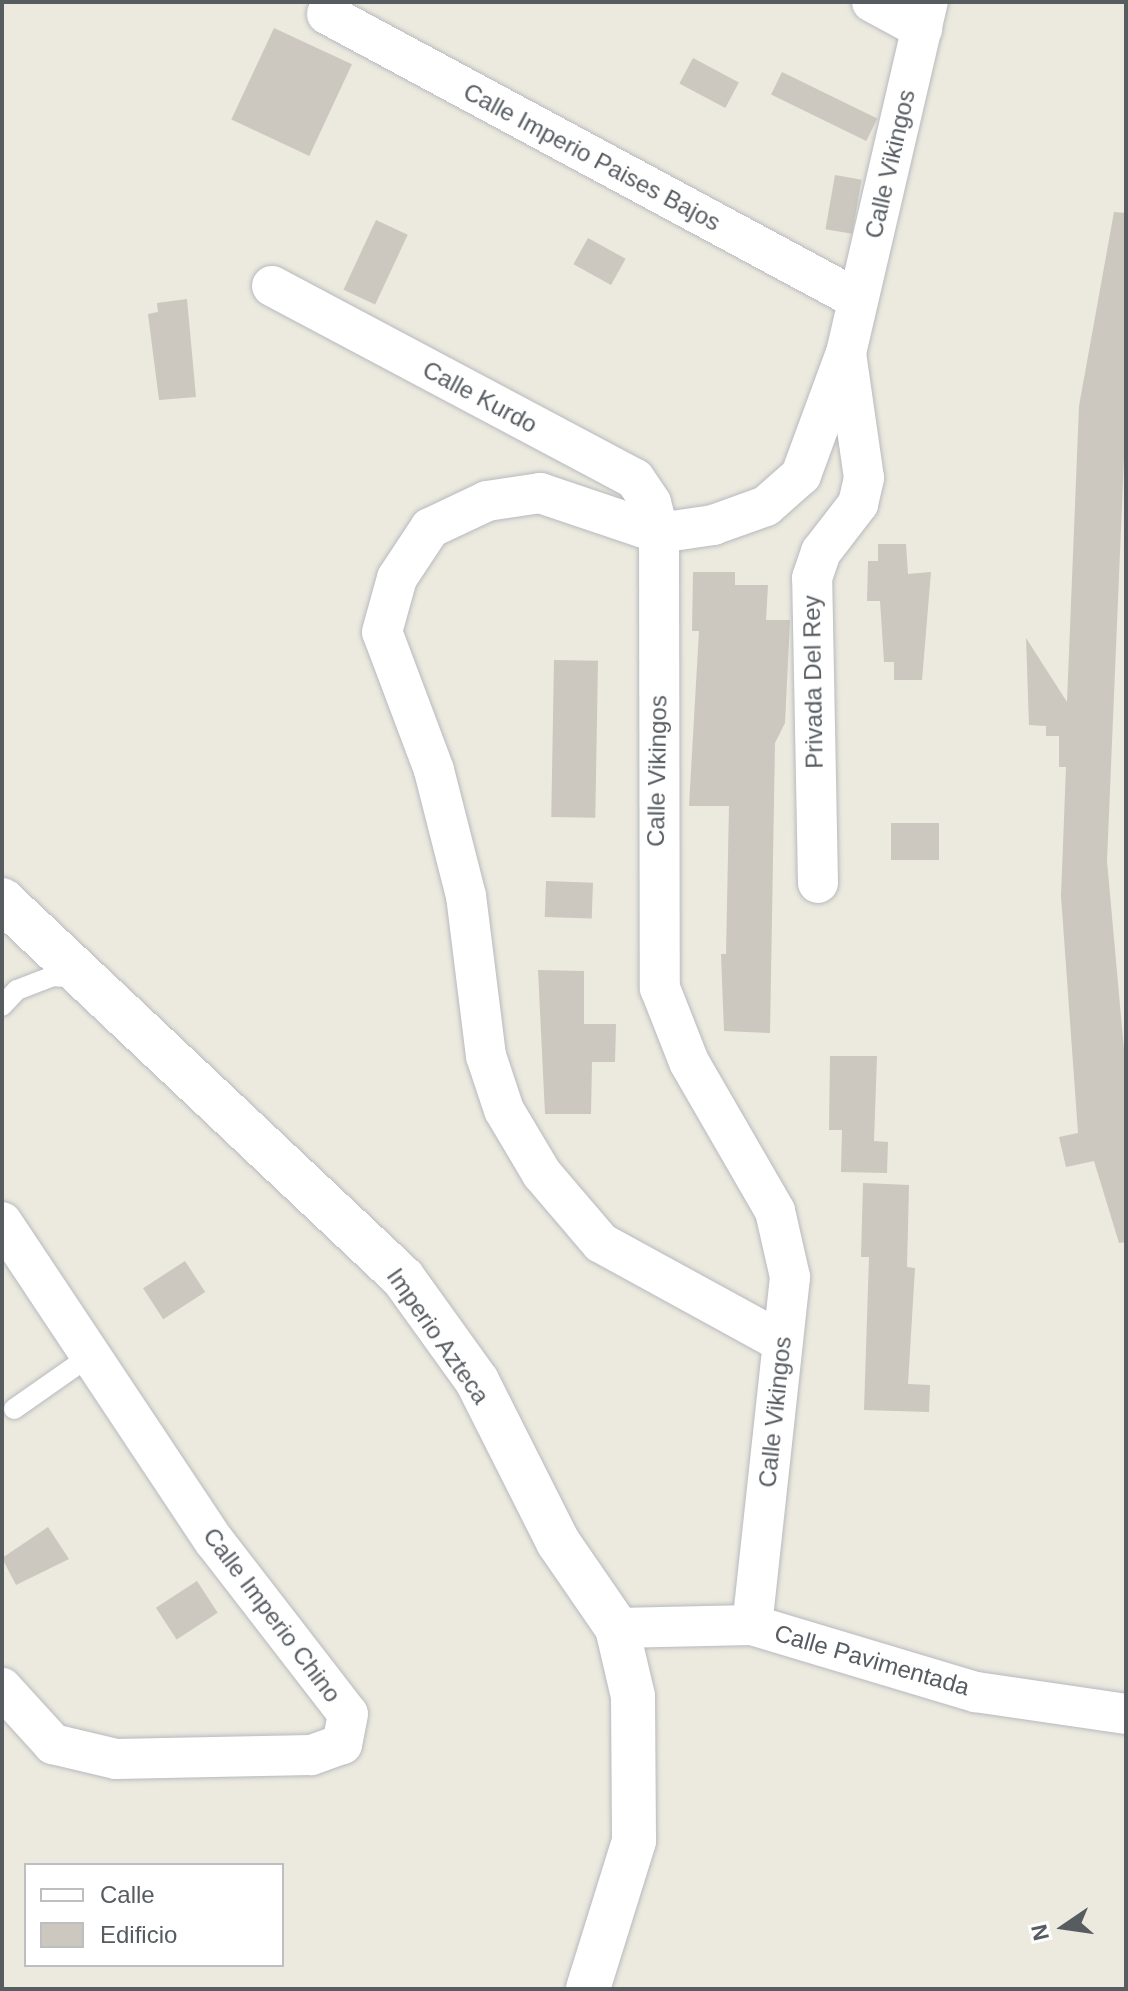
<!DOCTYPE html>
<html>
<head>
<meta charset="utf-8">
<style>
  body { margin:0 }
  #map { position:relative; width:1128px; height:1991px; overflow:hidden; background:#ece9de; font-family:Helvetica,sans-serif }
  div>[style] { position:absolute }
  .building>* { inset:0; background:#ccc7bf; transform-origin:0 0 }
  .roads { filter:drop-shadow(0 0 2px #b6babf) drop-shadow(0 0 2px #b6babf) }
  .service>* { height:20px; margin:-10px; padding:0 10px; transform-origin:10px; border-radius:10px; background:#fff }
  .minor>* { height:40px; margin:-20px; padding:0 20px; transform-origin:20px; border-radius:20px; background:#fff }
  .tertiary>* { height:44px; margin:-22px; padding:0 22px; transform-origin:22px; border-radius:22px; background:#fff }
  span { translate:-50% -50%; white-space:nowrap; text-align:center; line-height:1.15; -webkit-text-stroke:6px #fff; paint-order:stroke }
  .street-label { font-size:24px; color:#575c61 }
  .frame { position:absolute; inset:0; border:4px solid #575c61; pointer-events:none }
  .legend { position:absolute; left:24px; top:1863px; width:260px; height:104px; box-sizing:border-box; background:#fff; border:2px solid #bcbec0; margin:0; padding:10px 14px; list-style:none; font-size:24px; color:#575c61 }
  .legend li { display:flex; align-items:center; gap:16px; height:40px }
  .legend b { width:40px; border:2px solid #bcbec0 }
  .north { position:absolute; left:1024px; top:1887px; width:80px; height:80px; -webkit-text-stroke:6px #fff; paint-order:stroke; rotate:257deg; font-size:22px; font-weight:700; line-height:32px; text-align:center; color:#575c61 }
  .north::after { content:''; display:block; margin:auto; width:28px; height:36px; background:#575c61; clip-path:polygon(50% 0,100% 100%,50% 72%,0 100%) }
</style>
</head>
<body>
<div id="map">
  <div class="building">
    <i style="left:274px;top:28px;width:86px;height:101px;rotate:25deg"></i>
    <i style="left:693px;top:58px;width:52px;height:29px;rotate:28deg"></i>
    <i style="left:782px;top:72px;width:106px;height:25px;rotate:26deg"></i>
    <i style="left:835px;top:175px;width:27px;height:55px;rotate:10deg"></i>
    <i style="clip-path:polygon(1114px 212px,1126px 213px,1126px 410px,1107px 861px,1126px 1072px,1126px 1242px,1119px 1243px,1094px 1161px,1066px 1167px,1059px 1137px,1078px 1133px,1061px 896px,1066px 767px,1059px 767px,1059px 736px,1046px 736px,1046px 726px,1029px 725px,1026px 638px,1067px 702px,1079px 406px)"></i>
    <i style="left:376px;top:220px;width:35px;height:77px;rotate:25deg"></i>
    <i style="left:588px;top:238px;width:43px;height:30px;rotate:29deg"></i>
    <i style="clip-path:polygon(187px 299px,196px 397px,159px 400px,148px 314px,158px 312px,157px 303px)"></i>
    <i style="clip-path:polygon(878px 544px,906px 544px,908px 574px,931px 572px,922px 680px,894px 680px,894px 662px,884px 662px,880px 601px,867px 601px,868px 561px,878px 561px)"></i>
    <i style="clip-path:polygon(693px 572px,735px 572px,735px 585px,768px 585px,766px 620px,790px 620px,785px 723px,775px 743px,770px 1033px,724px 1031px,721px 954px,726px 954px,729px 806px,689px 806px,699px 631px,692px 631px)"></i>
    <i style="left:554px;top:660px;width:44px;height:157px;rotate:1deg"></i>
    <i style="left:891px;top:823px;width:48px;height:37px"></i>
    <i style="left:546px;top:881px;width:47px;height:36px;rotate:2deg"></i>
    <i style="clip-path:polygon(538px 970px,584px 971px,584px 1024px,616px 1024px,615px 1062px,592px 1062px,591px 1114px,545px 1114px)"></i>
    <i style="clip-path:polygon(830px 1056px,877px 1056px,874px 1141px,888px 1142px,887px 1173px,841px 1172px,842px 1130px,829px 1130px)"></i>
    <i style="clip-path:polygon(863px 1183px,909px 1185px,907px 1267px,915px 1268px,908px 1384px,930px 1385px,929px 1412px,864px 1410px,869px 1257px,861px 1257px)"></i>
    <i style="left:185px;top:1261px;width:37px;height:50px;rotate:57deg"></i>
    <i style="clip-path:polygon(48px 1527px,69px 1559px,16px 1585px,2px 1558px)"></i>
    <i style="left:197px;top:1581px;width:38px;height:49px;rotate:57deg"></i>
  </div>
  <div class="roads">
    <div class="service">
      <i style="left:2px;top:1006px;width:22px;rotate:-47deg"></i>
      <i style="left:17px;top:990px;width:39px;rotate:-21deg"></i>
      <i style="left:53px;top:976px;width:24px;rotate:5deg"></i>
      <i style="left:14px;top:1409px;width:94px;rotate:-35deg"></i>
    </div>
    <div class="minor">
      <i style="left:872px;top:2px;width:57px;rotate:28.4deg"></i>
      <i style="left:327px;top:14px;width:602px;rotate:28.27deg"></i>
      <i style="left:272px;top:286px;width:411px;rotate:28deg"></i>
      <i style="left:635px;top:479px;width:29px;rotate:56deg"></i>
      <i style="left:651px;top:503px;width:31px;rotate:75deg"></i>
      <i style="left:659px;top:533px;width:455px;rotate:89.9deg"></i>
      <i style="left:660px;top:988px;width:79px;rotate:68.6deg"></i>
      <i style="left:689px;top:1062px;width:172px;rotate:60deg"></i>
      <i style="left:775px;top:1211px;width:68px;rotate:77.2deg"></i>
      <i style="left:790px;top:1277px;width:350px;rotate:96.2deg"></i>
      <i style="left:818px;top:883px;width:305px;rotate:-91.1deg"></i>
      <i style="left:812px;top:578px;width:28px;rotate:-71deg"></i>
      <i style="left:821px;top:552px;width:61px;rotate:-52.4deg"></i>
      <i style="left:858px;top:504px;width:27px;rotate:-77deg"></i>
      <i style="left:864px;top:478px;width:126px;rotate:-98.2deg"></i>
      <i style="left:2px;top:1222px;width:384px;rotate:56.4deg"></i>
      <i style="left:215px;top:1542px;width:217px;rotate:52.3deg"></i>
      <i style="left:348px;top:1714px;width:31px;rotate:101deg"></i>
      <i style="left:342px;top:1744px;width:33px;rotate:160deg"></i>
      <i style="left:311px;top:1755px;width:195px;rotate:178.8deg"></i>
      <i style="left:116px;top:1759px;width:65px;rotate:-166.6deg"></i>
      <i style="left:53px;top:1744px;width:76px;rotate:-132.3deg"></i>
      <i style="left:782px;top:1342px;width:206px;rotate:-151.3deg"></i>
      <i style="left:601px;top:1243px;width:91px;rotate:-130.5deg"></i>
      <i style="left:542px;top:1174px;width:74px;rotate:-120.7deg"></i>
      <i style="left:504px;top:1110px;width:57px;rotate:-108.4deg"></i>
      <i style="left:486px;top:1056px;width:161px;rotate:-97.1deg"></i>
      <i style="left:466px;top:896px;width:130px;rotate:-104.3deg"></i>
      <i style="left:434px;top:770px;width:147px;rotate:-110.6deg"></i>
      <i style="left:382px;top:632px;width:56px;rotate:-74.5deg"></i>
      <i style="left:397px;top:578px;width:60px;rotate:-56.6deg"></i>
      <i style="left:430px;top:528px;width:63px;rotate:-25.3deg"></i>
      <i style="left:487px;top:501px;width:54px;rotate:-8.6deg"></i>
      <i style="left:540px;top:493px;width:126px;rotate:18.6deg"></i>
      <i style="left:659px;top:533px;width:55px;rotate:-8.4deg"></i>
      <i style="left:713px;top:525px;width:56px;rotate:-19.7deg"></i>
      <i style="left:766px;top:506px;width:47px;rotate:-41.5deg"></i>
      <i style="left:801px;top:475px;width:130px;rotate:-69.8deg"></i>
      <i style="left:846px;top:353px;width:360px;rotate:-76.9deg"></i>
      <i style="left:617px;top:1628px;width:135px;rotate:-1.3deg"></i>
      <i style="left:752px;top:1625px;width:234px;rotate:16.7deg"></i>
      <i style="left:976px;top:1692px;width:152px;rotate:8.3deg"></i>
    </div>
    <div class="tertiary">
      <i style="left:2px;top:900px;width:551px;rotate:43.31deg"></i>
      <i style="left:403px;top:1278px;width:127px;rotate:54.3deg"></i>
      <i style="left:477px;top:1381px;width:180px;rotate:63.3deg"></i>
      <i style="left:558px;top:1542px;width:104px;rotate:55.5deg"></i>
      <i style="left:617px;top:1628px;width:70px;rotate:76.8deg"></i>
      <i style="left:633px;top:1696px;width:145px;rotate:89.6deg"></i>
      <i style="left:634px;top:1841px;width:155px;rotate:107.3deg"></i>
    </div>
  </div>
  <div class="street-label">
    <span style="left:592px;top:157px;rotate:28deg">Calle Imperio Paises Bajos</span>
    <span style="left:890px;top:164px;rotate:-77deg">Calle Vikingos</span>
    <span style="left:480px;top:397px;rotate:28deg">Calle Kurdo</span>
    <span style="left:813px;top:682px;rotate:-91deg">Privada Del Rey</span>
    <span style="left:657px;top:771px;rotate:-89deg">Calle Vikingos</span>
    <span style="left:438px;top:1336px;rotate:55deg">Imperio Azteca</span>
    <span style="left:775px;top:1412px;rotate:-84deg">Calle Vikingos</span>
    <span style="left:272px;top:1615px;rotate:53deg">Calle Imperio Chino</span>
    <span style="left:872px;top:1660px;rotate:16deg">Calle Pavimentada</span>
  </div>
  <div class="frame"></div>
  <ul class="legend">
  <li><b style="height:10px;background:#fff"></b>Calle</li>
  <li><b style="height:22px;background:#ccc7bf"></b>Edificio</li>
  </ul>
  <div class="north">N</div>
</div>
</body>
</html>
